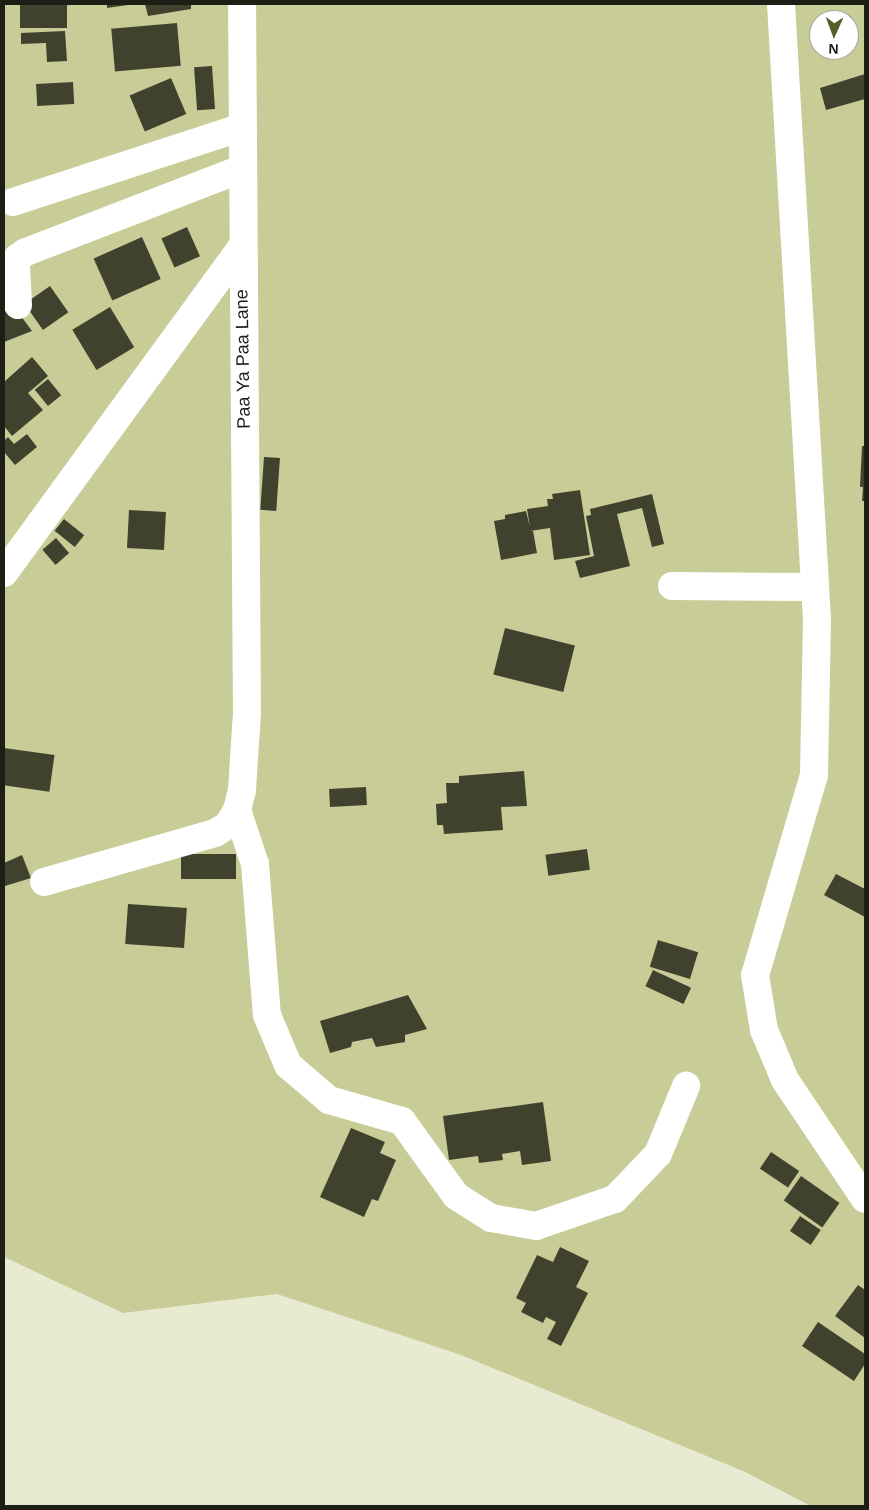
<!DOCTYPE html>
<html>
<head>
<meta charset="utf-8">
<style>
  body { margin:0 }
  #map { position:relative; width:869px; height:1510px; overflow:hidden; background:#e8ebd2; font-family:Arial,sans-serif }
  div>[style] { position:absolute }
  .green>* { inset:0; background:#c8cd97 }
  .building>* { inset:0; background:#40422e; transform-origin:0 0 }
  .minor>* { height:28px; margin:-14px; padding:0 14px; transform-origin:14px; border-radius:14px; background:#fff }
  span { translate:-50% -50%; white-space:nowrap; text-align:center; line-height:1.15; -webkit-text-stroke:5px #fff; paint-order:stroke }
  .street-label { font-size:18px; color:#1d1e15 }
  .frame { position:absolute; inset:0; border:5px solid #1d1e15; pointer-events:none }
  .north { position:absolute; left:809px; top:10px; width:50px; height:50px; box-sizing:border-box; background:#fff; border:1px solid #a5a5a1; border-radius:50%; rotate:182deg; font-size:14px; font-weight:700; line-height:20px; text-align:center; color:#1d1e15 }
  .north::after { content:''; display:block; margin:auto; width:18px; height:22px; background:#595c2a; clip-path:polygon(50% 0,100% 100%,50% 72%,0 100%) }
</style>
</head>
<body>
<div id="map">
  <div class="green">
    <i style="clip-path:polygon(evenodd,4px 4px,865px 4px,865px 1506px,811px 1506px,743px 1471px,461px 1355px,277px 1294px,123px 1313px,4px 1257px,4px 4px,819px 20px,849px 20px,849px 50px,819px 50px,819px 20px)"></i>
  </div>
  <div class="building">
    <i style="left:20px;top:4px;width:47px;height:24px"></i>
    <i style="clip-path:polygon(107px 4px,128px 4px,128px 5px,107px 8px)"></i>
    <i style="clip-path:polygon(145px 4px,191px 4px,191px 9px,148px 16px)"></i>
    <i style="left:177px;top:23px;width:43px;height:66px;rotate:85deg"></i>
    <i style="clip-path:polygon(65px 31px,67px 61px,47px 62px,46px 43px,21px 44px,21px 33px)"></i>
    <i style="left:212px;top:66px;width:43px;height:18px;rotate:86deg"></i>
    <i style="clip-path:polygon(865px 74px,865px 99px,826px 110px,820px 88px)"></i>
    <i style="left:171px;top:78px;width:39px;height:45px;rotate:67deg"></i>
    <i style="left:73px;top:82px;width:22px;height:37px;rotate:87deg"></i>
    <i style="left:187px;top:227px;width:32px;height:28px;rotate:66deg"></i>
    <i style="left:142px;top:237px;width:46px;height:53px;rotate:66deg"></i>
    <i style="left:50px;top:286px;width:32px;height:31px;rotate:55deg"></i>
    <i style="clip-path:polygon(4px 293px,32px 331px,4px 342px)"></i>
    <i style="left:110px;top:307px;width:47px;height:44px;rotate:59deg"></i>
    <i style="clip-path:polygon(32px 357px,48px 376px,28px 393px,43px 410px,12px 436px,4px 426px,4px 382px)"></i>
    <i style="left:48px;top:379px;width:21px;height:17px;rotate:51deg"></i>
    <i style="clip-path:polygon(27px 434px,37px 447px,15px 465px,4px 452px,4px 441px,8px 437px,14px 444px)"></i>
    <i style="clip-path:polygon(862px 446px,865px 446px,865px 501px,862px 501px,863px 487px,860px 487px)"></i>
    <i style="left:264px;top:457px;width:16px;height:53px;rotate:4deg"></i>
    <i style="clip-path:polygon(580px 490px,590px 555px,554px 560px,550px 528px,530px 531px,533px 531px,537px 553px,501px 560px,494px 521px,505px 519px,505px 515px,526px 511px,530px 527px,527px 509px,548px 506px,547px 499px,553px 499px,552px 494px)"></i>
    <i style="clip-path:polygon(652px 494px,664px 544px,652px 547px,642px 508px,617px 514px,630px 566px,580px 578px,575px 561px,594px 556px,586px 516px,591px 515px,590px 509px)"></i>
    <i style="left:129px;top:510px;width:37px;height:38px;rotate:3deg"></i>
    <i style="left:64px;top:519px;width:26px;height:15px;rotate:39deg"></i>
    <i style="left:56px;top:538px;width:20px;height:18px;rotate:49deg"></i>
    <i style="left:505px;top:628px;width:72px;height:48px;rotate:14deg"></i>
    <i style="left:4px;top:748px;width:51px;height:37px;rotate:8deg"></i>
    <i style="clip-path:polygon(524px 771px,527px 806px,501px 807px,503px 830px,444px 834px,443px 825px,437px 825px,436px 804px,447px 803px,446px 783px,459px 783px,459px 776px)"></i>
    <i style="left:366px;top:787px;width:18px;height:37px;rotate:87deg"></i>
    <i style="left:587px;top:849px;width:21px;height:42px;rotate:82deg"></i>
    <i style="left:181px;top:854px;width:55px;height:25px"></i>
    <i style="clip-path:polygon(22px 855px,31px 878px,5px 886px,4px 863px)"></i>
    <i style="clip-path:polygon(836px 874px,865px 889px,865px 917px,824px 895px)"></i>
    <i style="left:128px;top:904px;width:59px;height:40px;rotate:4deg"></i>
    <i style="left:658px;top:940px;width:42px;height:28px;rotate:17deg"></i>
    <i style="left:653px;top:970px;width:42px;height:18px;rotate:25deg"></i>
    <i style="clip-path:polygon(408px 995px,427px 1029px,405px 1035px,405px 1042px,376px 1047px,372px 1038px,352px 1042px,351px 1047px,330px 1053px,320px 1021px)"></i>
    <i style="clip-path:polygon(543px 1102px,551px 1161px,522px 1165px,520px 1151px,502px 1154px,503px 1160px,479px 1163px,478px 1156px,449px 1160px,443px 1116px)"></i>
    <i style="clip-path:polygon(351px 1128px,385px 1142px,380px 1153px,396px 1160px,378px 1201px,372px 1199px,364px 1217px,320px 1197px)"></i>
    <i style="left:771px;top:1152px;width:34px;height:20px;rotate:34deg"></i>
    <i style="left:801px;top:1176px;width:47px;height:30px;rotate:35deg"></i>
    <i style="left:800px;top:1216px;width:25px;height:18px;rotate:34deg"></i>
    <i style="clip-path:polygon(560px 1247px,589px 1261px,576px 1287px,588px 1293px,561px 1346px,547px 1339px,556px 1322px,546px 1317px,543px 1323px,521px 1312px,526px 1303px,516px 1298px,537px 1255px,553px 1262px)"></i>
    <i style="clip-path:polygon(858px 1285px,865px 1290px,865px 1338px,835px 1316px)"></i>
    <i style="clip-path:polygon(818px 1322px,865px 1354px,865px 1364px,854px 1381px,802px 1346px)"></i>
  </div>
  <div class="minor">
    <i style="left:781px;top:4px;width:616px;rotate:86.65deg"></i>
    <i style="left:817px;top:619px;width:156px;rotate:91.1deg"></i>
    <i style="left:814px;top:775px;width:209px;rotate:106.4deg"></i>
    <i style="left:755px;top:975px;width:56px;rotate:80.7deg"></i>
    <i style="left:764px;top:1030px;width:54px;rotate:67.2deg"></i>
    <i style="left:785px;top:1080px;width:143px;rotate:56.1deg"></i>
    <i style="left:13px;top:202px;width:239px;rotate:-18.1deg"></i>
    <i style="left:18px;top:305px;width:40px;rotate:-92.9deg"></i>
    <i style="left:16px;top:265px;width:8px;rotate:-76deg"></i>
    <i style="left:18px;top:257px;width:9px;rotate:-32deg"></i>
    <i style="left:26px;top:252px;width:230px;rotate:-21.1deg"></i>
    <i style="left:4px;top:573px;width:404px;rotate:-53.9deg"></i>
    <i style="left:672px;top:586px;width:143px;rotate:0.4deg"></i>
    <i style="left:237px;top:810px;width:57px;rotate:71.6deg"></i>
    <i style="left:255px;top:864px;width:151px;rotate:85.5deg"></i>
    <i style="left:267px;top:1015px;width:54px;rotate:67.2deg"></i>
    <i style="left:288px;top:1065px;width:54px;rotate:40.5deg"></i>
    <i style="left:329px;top:1100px;width:76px;rotate:16deg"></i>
    <i style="left:402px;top:1121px;width:92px;rotate:54.2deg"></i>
    <i style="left:456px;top:1196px;width:41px;rotate:32.2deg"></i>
    <i style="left:491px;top:1218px;width:46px;rotate:10.1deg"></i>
    <i style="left:536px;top:1226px;width:83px;rotate:-18.9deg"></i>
    <i style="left:615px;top:1199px;width:62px;rotate:-46.3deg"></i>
    <i style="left:658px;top:1154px;width:74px;rotate:-67.6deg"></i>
    <i style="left:44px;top:882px;width:178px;rotate:-16deg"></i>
    <i style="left:215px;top:833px;width:15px;rotate:-32deg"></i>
    <i style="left:228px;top:825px;width:17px;rotate:-59deg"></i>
    <i style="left:237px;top:810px;width:21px;rotate:-76deg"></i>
    <i style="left:242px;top:790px;width:77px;rotate:-86.3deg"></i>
    <i style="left:247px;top:713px;width:709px;rotate:-90.4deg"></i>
  </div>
  <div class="street-label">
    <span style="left:243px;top:359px;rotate:-91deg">Paa Ya Paa Lane</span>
  </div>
  <div class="frame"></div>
  <div class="north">N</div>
</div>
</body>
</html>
